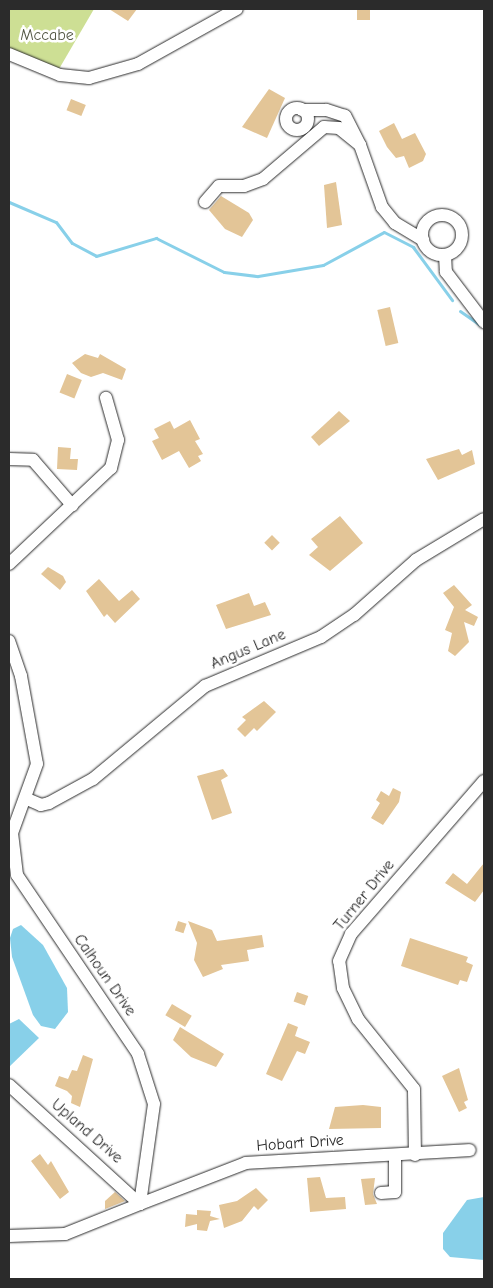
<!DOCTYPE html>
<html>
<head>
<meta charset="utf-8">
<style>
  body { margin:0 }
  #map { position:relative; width:493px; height:1288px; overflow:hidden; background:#fff; font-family:"Comic Neue",sans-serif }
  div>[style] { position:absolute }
  .green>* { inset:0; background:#cddf94 }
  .water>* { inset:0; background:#88d0e9 }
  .stream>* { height:3px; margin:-1.5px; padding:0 1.5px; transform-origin:1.5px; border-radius:1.5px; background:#88d0e9 }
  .building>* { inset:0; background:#e3c597; transform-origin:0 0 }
  .roads { filter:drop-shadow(0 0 1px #2b2b2b) drop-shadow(0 0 1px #2b2b2b) }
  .minor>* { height:12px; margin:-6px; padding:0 6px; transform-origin:6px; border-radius:6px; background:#fff }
  .minor>.ring { margin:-6px; padding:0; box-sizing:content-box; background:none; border:12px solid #fff; border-radius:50% }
  span { translate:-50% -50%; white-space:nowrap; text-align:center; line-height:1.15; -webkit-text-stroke:5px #fff; paint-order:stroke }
  .park-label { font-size:16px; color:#545845 }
  .street-label { font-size:16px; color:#2b2b2b }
  .frame { position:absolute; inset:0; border:10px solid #2b2b2b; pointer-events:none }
</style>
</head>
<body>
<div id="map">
  <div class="green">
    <i style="clip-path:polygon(9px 9px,94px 9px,59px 69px,9px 50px)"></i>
  </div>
  <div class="water">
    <i style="clip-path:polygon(21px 925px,43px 945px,67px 988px,68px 1012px,55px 1029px,41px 1026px,33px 1015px,12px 957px,10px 938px,13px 929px)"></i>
    <i style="clip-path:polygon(19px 1019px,39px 1038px,9px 1067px,9px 1024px)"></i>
    <i style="clip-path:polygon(484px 1197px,484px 1260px,450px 1257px,443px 1249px,443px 1233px,467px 1200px)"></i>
  </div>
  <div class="stream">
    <i style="left:9px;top:202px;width:51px;rotate:23.1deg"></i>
    <i style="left:56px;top:222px;width:26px;rotate:53deg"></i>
    <i style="left:72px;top:243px;width:27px;rotate:28deg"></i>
    <i style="left:96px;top:256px;width:63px;rotate:-16.7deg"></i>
    <i style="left:156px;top:238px;width:76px;rotate:26.6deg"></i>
    <i style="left:224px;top:272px;width:34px;rotate:7deg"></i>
    <i style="left:258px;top:276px;width:66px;rotate:-9.6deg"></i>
    <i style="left:323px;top:265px;width:69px;rotate:-28.4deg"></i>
    <i style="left:384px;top:232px;width:33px;rotate:27deg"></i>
    <i style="left:413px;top:247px;width:66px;rotate:53.7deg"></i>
    <i style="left:460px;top:311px;width:24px;rotate:35deg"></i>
  </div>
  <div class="building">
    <i style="clip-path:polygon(109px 9px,137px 9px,128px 21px)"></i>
    <i style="left:357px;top:9px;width:13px;height:11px"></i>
    <i style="clip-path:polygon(269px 89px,285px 98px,267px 138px,242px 127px)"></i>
    <i style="left:71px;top:99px;width:16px;height:12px;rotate:22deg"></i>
    <i style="clip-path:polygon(394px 123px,402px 139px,415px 133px,426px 154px,423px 161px,409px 168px,404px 156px,396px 158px,387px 147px,379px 131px)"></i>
    <i style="clip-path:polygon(336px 182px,342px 225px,327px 228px,324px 185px)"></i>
    <i style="clip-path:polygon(221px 196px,249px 213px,253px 220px,242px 237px,225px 229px,209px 210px)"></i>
    <i style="left:390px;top:307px;width:37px;height:13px;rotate:77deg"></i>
    <i style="clip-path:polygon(85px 354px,98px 358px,100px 354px,126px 369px,122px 380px,103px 373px,91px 377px,81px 373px,72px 363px)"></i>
    <i style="left:67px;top:374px;width:16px;height:20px;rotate:22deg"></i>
    <i style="clip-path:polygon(339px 411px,350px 421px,319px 446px,311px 437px)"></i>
    <i style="clip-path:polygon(190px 420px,200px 439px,195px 441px,203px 454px,198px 456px,201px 461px,189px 468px,179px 451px,162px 460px,152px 441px,159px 438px,154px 429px,170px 421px,174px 429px)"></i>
    <i style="clip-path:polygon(58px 447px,71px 448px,70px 459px,78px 459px,77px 470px,57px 469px)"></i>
    <i style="clip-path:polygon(459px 449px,462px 455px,472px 450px,475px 464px,438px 480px,426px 459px)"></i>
    <i style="clip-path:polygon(340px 516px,363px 543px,330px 571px,309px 555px,318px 547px,311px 539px)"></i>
    <i style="left:272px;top:535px;width:11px;height:11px;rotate:45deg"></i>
    <i style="clip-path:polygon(48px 567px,63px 576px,66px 582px,60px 590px,41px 574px)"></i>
    <i style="clip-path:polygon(99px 579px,119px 601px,132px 590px,140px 599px,115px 623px,107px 614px,104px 617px,86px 591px)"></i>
    <i style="clip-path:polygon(454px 585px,472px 605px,465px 610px,478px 617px,474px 626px,464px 622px,469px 642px,455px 656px,448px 651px,452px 633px,445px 630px,454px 607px,443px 593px)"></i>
    <i style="clip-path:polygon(249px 593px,254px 606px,265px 602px,271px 615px,226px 629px,216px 605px)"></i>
    <i style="clip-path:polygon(264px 701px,276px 712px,257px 731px,254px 728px,245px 737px,237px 729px,246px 720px,242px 717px)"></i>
    <i style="clip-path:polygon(223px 769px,228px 776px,221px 780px,232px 813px,212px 820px,197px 776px)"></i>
    <i style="clip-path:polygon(393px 788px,401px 792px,399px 802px,383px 825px,371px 818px,380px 803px,376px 800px,381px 791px,389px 796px)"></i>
    <i style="clip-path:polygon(484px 863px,484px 890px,475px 902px,445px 883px,453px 873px,467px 884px)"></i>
    <i style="left:178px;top:921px;width:9px;height:10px;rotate:18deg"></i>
    <i style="clip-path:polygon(188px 921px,212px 930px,217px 941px,262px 935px,264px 947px,247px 950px,249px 961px,221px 965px,223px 969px,203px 977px,194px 960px,197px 943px)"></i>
    <i style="clip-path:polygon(410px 938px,468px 957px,466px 962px,473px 965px,467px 982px,460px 980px,458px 985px,401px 966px)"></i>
    <i style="left:297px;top:992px;width:12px;height:10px;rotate:20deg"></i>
    <i style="left:172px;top:1004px;width:23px;height:13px;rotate:31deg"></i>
    <i style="clip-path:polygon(288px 1023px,298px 1027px,295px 1036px,310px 1042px,305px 1054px,297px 1051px,282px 1081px,266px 1074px)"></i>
    <i style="clip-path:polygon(180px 1027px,224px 1054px,216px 1067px,191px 1057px,173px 1040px)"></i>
    <i style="clip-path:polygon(83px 1055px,93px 1059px,80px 1107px,71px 1103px,72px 1096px,67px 1091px,55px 1086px,59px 1076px,68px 1079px,72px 1070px,77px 1071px)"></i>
    <i style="clip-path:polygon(459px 1068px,468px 1100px,464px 1102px,467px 1108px,459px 1112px,442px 1076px)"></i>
    <i style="clip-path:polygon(363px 1105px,381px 1107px,381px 1128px,329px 1129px,335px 1107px)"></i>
    <i style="clip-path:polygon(40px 1154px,48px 1165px,51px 1161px,69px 1192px,60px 1199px,31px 1161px)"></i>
    <i style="clip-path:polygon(320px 1177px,326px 1198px,345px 1197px,346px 1209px,310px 1212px,307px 1178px)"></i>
    <i style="clip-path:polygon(375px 1178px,373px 1194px,377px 1204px,365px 1205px,361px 1179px)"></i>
    <i style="clip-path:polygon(256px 1188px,268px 1200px,258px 1210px,254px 1206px,242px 1221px,224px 1228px,219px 1205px,237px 1201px)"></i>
    <i style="clip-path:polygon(115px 1192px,125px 1201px,105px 1209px,105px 1201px)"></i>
    <i style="clip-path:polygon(197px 1210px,211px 1211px,210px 1216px,220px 1219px,210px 1221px,207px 1231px,197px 1230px,197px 1224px,185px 1227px,186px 1214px,197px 1215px)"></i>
  </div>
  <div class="roads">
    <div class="minor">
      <i style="left:9px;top:54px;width:55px;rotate:22.4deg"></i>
      <i style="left:60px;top:75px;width:29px;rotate:6deg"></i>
      <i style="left:89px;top:78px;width:51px;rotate:-15.9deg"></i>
      <i style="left:138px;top:64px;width:113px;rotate:-29.1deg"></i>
      <i class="ring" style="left:286px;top:108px;width:10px;height:10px"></i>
      <i style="left:360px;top:145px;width:66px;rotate:70.5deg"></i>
      <i style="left:382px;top:207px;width:21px;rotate:51deg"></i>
      <i style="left:395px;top:223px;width:33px;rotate:31deg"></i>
      <i style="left:205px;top:202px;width:21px;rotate:-49deg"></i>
      <i style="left:219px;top:186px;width:25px"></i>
      <i style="left:244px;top:186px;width:20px;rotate:-20deg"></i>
      <i style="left:263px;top:179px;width:80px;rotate:-40.4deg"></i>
      <i style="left:324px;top:127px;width:15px;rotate:4deg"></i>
      <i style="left:339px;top:128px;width:27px;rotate:39deg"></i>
      <i style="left:360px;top:145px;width:33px;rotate:-117deg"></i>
      <i style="left:345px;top:116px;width:20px;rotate:-162deg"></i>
      <i style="left:326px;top:110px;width:24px;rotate:180deg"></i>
      <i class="ring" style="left:422px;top:215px;width:28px;height:28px"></i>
      <i style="left:445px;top:255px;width:17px;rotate:87deg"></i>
      <i style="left:446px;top:272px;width:63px;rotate:52.8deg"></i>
      <i style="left:9px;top:459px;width:24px;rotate:2deg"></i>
      <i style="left:33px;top:460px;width:60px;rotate:49.1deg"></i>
      <i style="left:9px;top:564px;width:140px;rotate:-43.3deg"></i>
      <i style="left:111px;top:468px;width:29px;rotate:-76deg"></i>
      <i style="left:118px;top:440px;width:44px;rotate:-105.9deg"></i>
      <i style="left:9px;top:641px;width:37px;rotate:71deg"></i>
      <i style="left:21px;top:676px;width:89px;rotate:79.7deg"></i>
      <i style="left:37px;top:764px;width:73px;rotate:109.9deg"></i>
      <i style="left:12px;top:833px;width:42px;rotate:83.2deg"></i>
      <i style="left:17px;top:875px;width:216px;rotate:55.9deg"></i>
      <i style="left:138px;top:1054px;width:52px;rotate:72.3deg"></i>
      <i style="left:154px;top:1104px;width:101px;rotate:98deg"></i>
      <i style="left:140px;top:1204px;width:81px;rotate:158.2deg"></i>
      <i style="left:65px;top:1234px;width:56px;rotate:178deg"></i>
      <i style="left:27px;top:799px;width:15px;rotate:23deg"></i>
      <i style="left:41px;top:805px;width:8px;rotate:-14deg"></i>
      <i style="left:49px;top:803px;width:50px;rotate:-28.6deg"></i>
      <i style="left:93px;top:779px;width:146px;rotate:-39.7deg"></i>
      <i style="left:205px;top:686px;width:126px;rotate:-22.9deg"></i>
      <i style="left:321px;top:637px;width:40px;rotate:-34deg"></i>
      <i style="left:354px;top:615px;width:83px;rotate:-41.6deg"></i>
      <i style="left:416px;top:560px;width:79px;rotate:-31.1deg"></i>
      <i style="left:9px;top:1085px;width:177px;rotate:42.3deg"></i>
      <i style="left:140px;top:1204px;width:114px;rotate:-21.1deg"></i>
      <i style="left:246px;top:1163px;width:224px;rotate:-3.3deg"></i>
      <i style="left:415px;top:1155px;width:66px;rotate:-90.9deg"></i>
      <i style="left:414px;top:1089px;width:90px;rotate:-128.7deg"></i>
      <i style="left:358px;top:1019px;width:34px;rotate:-116deg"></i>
      <i style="left:343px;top:988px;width:27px;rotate:-98deg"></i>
      <i style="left:339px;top:961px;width:30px;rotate:-66deg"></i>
      <i style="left:351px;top:934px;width:203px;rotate:-49deg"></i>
      <i style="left:381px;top:1193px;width:14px;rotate:-4deg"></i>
      <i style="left:395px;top:1192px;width:37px;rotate:-90deg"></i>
    </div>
  </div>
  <div class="park-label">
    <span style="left:47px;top:35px">Mccabe</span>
  </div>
  <div class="street-label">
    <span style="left:248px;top:649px;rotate:-23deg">Angus Lane</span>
    <span style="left:364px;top:895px;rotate:-51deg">Turner Drive</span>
    <span style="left:105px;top:975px;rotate:55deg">Calhoun Drive</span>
    <span style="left:87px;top:1131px;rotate:41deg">Upland Drive</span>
    <span style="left:300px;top:1143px;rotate:-4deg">Hobart Drive</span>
  </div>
  <div class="frame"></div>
</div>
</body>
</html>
